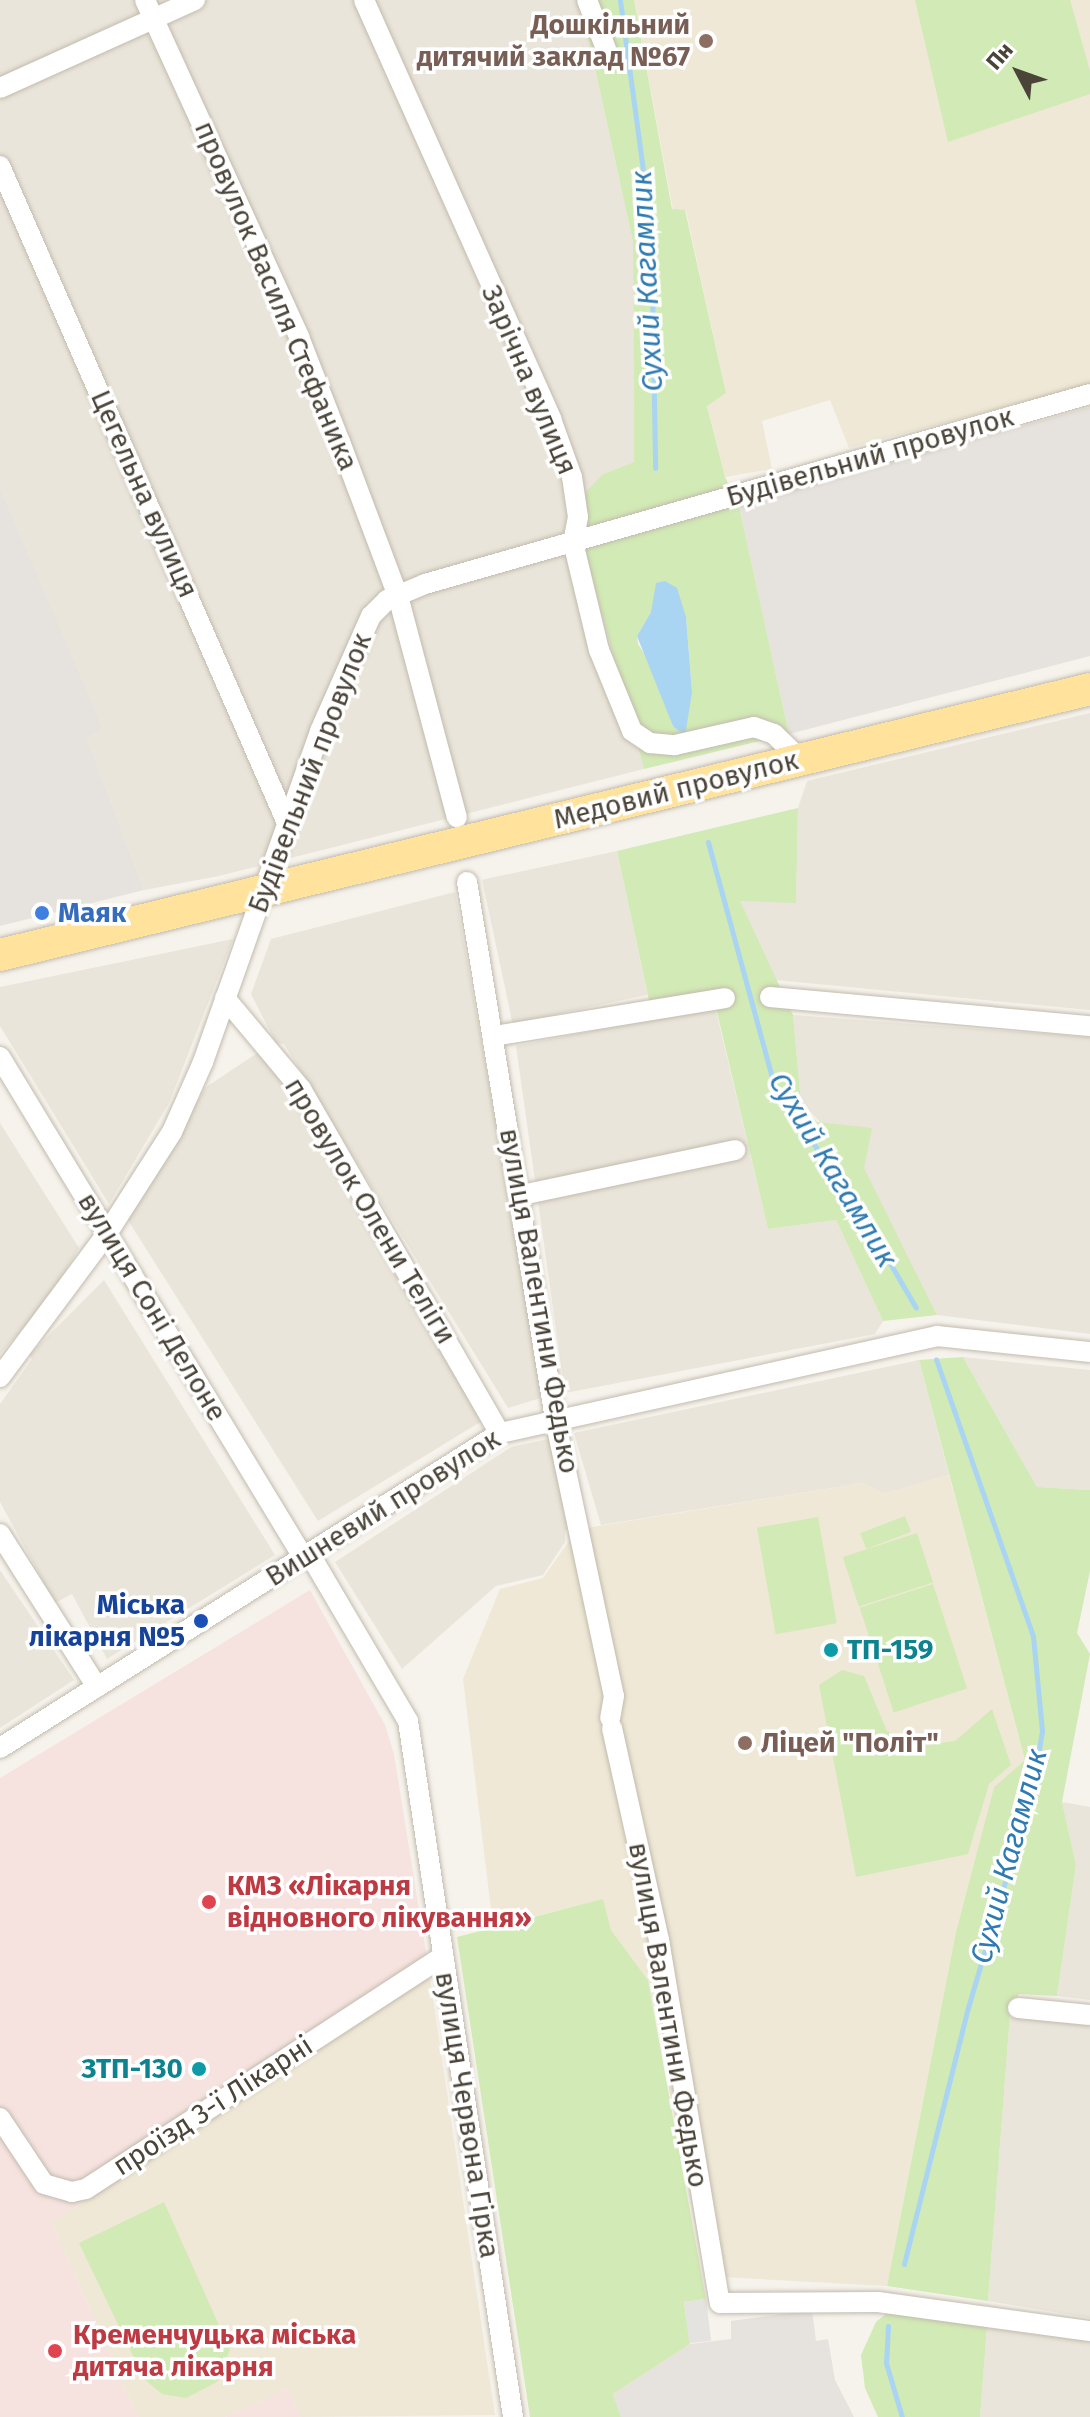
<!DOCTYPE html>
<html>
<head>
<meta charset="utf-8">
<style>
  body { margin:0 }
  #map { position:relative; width:1090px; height:2417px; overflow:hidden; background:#f6f3ec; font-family:"Fira Sans",sans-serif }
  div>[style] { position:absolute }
  .residential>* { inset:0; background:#eae5da; transform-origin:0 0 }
  .industrial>* { inset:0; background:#e6e2dd }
  .education>* { inset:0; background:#efe8d6 }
  .medical>* { inset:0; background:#f6e3e0 }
  .green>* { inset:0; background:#d2eab5; transform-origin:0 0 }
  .parking>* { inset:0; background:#e5e3e0; transform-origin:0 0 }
  .water>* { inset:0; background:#a9d4f2 }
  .stream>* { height:5px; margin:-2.5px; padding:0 2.5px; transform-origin:2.5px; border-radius:2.5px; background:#a9d4f2 }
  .roads { filter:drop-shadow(0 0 2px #c2bbae) drop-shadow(0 0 2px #c2bbae) }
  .minor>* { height:20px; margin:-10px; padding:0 10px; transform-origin:10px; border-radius:10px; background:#fff }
  .primary>* { height:32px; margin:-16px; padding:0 16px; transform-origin:16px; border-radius:16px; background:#ffe39c }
  .dots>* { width:22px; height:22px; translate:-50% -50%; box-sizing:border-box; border:4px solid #fff; border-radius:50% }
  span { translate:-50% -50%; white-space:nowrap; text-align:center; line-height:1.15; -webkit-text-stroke:7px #fff; paint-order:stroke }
  .education-label { font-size:28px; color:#785e54; font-weight:700 }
  .right { translate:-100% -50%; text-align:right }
  .left { translate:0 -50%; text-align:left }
  .street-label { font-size:28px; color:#4b4439 }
  .shop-label { font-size:28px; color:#366cbe; font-weight:700 }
  .transit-label { font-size:28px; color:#164399; font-weight:700 }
  .culture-label { font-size:28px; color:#0d838f; font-weight:700 }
  .health-label { font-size:28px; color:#be3a42; font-weight:700 }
  .water-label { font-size:30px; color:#2e7ab2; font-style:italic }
  .north { position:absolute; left:978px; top:32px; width:80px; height:80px; -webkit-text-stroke:6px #fff; paint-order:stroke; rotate:311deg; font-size:22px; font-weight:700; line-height:32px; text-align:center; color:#4b4439 }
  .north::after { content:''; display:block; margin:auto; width:28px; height:36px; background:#4b4439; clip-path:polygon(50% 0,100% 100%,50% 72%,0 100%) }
</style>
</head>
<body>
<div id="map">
  <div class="residential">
    <i style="clip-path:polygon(0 0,580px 0,633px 242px,634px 462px,603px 474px,587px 559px,644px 769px,219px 876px,144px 890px,87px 738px,101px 728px,0 487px)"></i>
    <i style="clip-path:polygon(1090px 713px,1090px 1010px,775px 980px,739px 900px,796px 902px,798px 808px,807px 781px)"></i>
    <i style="left:617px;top:851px;width:147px;height:138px;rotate:78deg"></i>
    <i style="clip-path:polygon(455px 892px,544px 1397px,508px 1408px,284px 1044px,276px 1043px,251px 994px,271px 939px)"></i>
    <i style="clip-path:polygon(233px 939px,169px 1103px,109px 1204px,0 1026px,0 987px)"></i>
    <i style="clip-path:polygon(715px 1007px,768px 1229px,836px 1220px,883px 1321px,875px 1334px,565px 1393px,516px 1046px)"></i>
    <i style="clip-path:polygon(793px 1015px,1090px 1037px,1090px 1334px,937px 1315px,863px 1168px,801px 1102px)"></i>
    <i style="clip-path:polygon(262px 1050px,482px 1421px,318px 1521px,126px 1217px,206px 1087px)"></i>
    <i style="clip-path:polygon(0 1123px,79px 1248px,48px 1301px,0 1354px)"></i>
    <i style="clip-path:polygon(104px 1280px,275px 1555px,107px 1659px,72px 1594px,55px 1603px,0 1502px,0 1404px,32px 1359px,29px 1355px)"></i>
    <i style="clip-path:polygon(963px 1357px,1090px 1370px,1090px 1490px,1037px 1487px)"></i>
    <i style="clip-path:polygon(919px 1360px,949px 1475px,884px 1494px,863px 1483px,601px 1525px,574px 1433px)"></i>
    <i style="clip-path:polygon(553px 1438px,573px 1527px,565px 1531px,565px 1542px,543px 1575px,496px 1586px,402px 1669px,335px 1562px,511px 1447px)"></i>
    <i style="clip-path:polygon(0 1570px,74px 1680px,0 1728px)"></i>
    <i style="clip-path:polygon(1062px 1802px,1090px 1807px,1090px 2000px,1057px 1996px,1076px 1865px)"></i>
    <i style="clip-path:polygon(1010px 2015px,1090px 2024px,1090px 2318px,988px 2301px)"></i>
    <i style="clip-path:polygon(987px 2326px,1090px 2342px,1090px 2417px,980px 2417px)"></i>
  </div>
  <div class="industrial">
    <i style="clip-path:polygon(1090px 407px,1090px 656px,789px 734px,739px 506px)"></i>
    <i style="clip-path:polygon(0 487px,102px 728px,87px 738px,144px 890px,0 926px)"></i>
    <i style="clip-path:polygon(812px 2310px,816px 2341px,828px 2339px,835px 2380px,854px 2417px,621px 2417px,613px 2394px,690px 2344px,731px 2339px,731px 2321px)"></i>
  </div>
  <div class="education">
    <i style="clip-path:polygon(634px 0,1090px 0,1090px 384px,849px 448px,830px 400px,762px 421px,772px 469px,725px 477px,707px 405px,726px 393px,686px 211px,673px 210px)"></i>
    <i style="clip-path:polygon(949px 1475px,1025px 1760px,994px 1787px,956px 1932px,887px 2286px,705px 2276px,648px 1980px,611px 1930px,603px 1900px,493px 1926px,463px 1679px,500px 1589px,543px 1578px,569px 1541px,568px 1531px,863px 1483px,884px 1494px)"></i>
    <i style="clip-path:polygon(428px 1965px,495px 2415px,301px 2417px,288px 2389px,225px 2417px,138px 2417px,52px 2223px)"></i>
  </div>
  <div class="medical">
    <i style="clip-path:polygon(310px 1590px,385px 1725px,394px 1754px,428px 1965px,52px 2223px,138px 2417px,0 2417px,0 1778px)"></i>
    <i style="clip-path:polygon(288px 2389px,301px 2417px,225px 2417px)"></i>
  </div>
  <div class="green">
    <i style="clip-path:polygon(evenodd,580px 0,634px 0,672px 209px,685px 210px,726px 393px,707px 406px,725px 477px,739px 506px,789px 734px,644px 769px,587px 559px,582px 496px,603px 474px,634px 462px,633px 242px,580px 0,651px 612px,686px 617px,692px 692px,673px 726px,654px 669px,638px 644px,637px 636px,651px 612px)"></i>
    <i style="clip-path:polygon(915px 0,1070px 0,1090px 71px,1090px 94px,948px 142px)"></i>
    <i style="clip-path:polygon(798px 808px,796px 903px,740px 901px,793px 1015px,801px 1102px,817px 1122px,872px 1128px,864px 1168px,937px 1315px,883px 1321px,836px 1220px,768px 1229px,716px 1008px,653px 1019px,617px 851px)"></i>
    <i style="clip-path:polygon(963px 1357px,1037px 1487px,1090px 1490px,1090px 1571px,1077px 1633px,1090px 1654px,1062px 1802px,1076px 1865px,1057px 1996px,1019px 1994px,1010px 2015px,988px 2301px,887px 2286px,956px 1932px,994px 1787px,1025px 1760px,919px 1360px)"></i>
    <i style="left:905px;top:1516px;width:17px;height:48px;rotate:69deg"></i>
    <i style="left:818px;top:1517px;width:108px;height:62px;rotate:80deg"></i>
    <i style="left:917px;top:1533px;width:52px;height:78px;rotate:72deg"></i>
    <i style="left:933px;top:1584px;width:110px;height:77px;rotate:72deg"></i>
    <i style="clip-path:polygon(842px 1670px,864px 1676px,887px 1731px,914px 1747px,955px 1741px,992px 1709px,1011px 1765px,989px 1784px,968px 1854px,856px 1877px,819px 1685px)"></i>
    <i style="clip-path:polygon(603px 1899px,611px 1930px,648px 1980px,706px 2299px,684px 2302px,690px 2344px,613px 2394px,621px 2417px,530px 2417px,457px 1937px)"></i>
    <i style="clip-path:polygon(164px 2202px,230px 2350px,217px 2382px,186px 2398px,162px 2394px,144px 2379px,79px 2243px)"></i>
    <i style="clip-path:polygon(887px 2313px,987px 2326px,980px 2417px,878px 2417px,865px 2388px,861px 2355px,876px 2322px)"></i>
  </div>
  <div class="parking">
    <i style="left:706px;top:2299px;width:42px;height:22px;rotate:83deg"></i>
  </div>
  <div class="water">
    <i style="clip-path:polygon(665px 581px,677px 588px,686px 617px,692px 692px,685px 736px,673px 726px,637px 636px,651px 612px,656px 583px)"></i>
  </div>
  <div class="stream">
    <i style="left:620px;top:0;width:231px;rotate:82.3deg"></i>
    <i style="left:651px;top:229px;width:239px;rotate:89deg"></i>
    <i style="left:708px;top:842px;width:252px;rotate:74.8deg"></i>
    <i style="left:774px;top:1085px;width:165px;rotate:56.1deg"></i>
    <i style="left:866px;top:1222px;width:99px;rotate:59.8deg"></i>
    <i style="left:904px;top:2264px;width:261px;rotate:-76deg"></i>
    <i style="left:967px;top:2011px;width:234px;rotate:-73.6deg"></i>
    <i style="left:1033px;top:1787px;width:57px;rotate:-80.9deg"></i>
    <i style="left:1042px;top:1731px;width:95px;rotate:-95.4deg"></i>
    <i style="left:1033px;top:1636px;width:293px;rotate:-109.3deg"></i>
    <i style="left:888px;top:2326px;width:37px;rotate:93deg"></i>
    <i style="left:886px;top:2363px;width:56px;rotate:73.5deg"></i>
  </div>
  <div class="roads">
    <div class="minor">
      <i style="left:145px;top:0;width:371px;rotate:65.4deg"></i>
      <i style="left:299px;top:337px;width:113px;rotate:68.7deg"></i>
      <i style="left:340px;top:442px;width:165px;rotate:69.4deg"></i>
      <i style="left:398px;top:596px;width:229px;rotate:75.1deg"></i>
      <i style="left:364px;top:0;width:459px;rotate:65.9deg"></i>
      <i style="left:551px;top:419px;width:62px;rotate:70.1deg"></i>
      <i style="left:572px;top:477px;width:40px;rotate:81.5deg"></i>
      <i style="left:578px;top:517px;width:25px;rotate:101deg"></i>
      <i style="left:573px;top:542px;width:111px;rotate:76.5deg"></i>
      <i style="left:599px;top:650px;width:87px;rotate:67.8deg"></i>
      <i style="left:632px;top:731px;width:22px;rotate:34deg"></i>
      <i style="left:650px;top:743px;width:25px;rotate:5deg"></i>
      <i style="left:675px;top:745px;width:81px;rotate:-12.8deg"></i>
      <i style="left:754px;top:727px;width:21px;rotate:19deg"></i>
      <i style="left:774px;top:734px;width:37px;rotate:44deg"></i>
      <i style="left:587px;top:0;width:53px;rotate:68.8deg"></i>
      <i style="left:0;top:88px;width:214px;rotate:-24.3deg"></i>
      <i style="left:0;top:166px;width:717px;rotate:66.4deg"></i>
      <i style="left:467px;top:882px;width:544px;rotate:80.69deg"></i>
      <i style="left:555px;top:1419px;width:283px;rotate:78deg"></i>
      <i style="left:614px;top:1696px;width:22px;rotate:100deg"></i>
      <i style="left:770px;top:997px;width:321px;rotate:5.2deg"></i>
      <i style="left:225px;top:998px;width:119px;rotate:50.1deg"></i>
      <i style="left:301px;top:1089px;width:397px;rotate:60deg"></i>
      <i style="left:494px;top:1036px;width:234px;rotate:-9.3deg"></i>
      <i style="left:0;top:1057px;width:585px;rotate:58.78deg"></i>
      <i style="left:522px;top:1195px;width:218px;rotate:-11.9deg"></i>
      <i style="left:0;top:1377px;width:181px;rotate:-53.3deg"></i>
      <i style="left:108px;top:1232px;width:119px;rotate:-57.4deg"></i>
      <i style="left:172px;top:1132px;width:77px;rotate:-66.1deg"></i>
      <i style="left:203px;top:1062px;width:351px;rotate:-70.5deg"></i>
      <i style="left:320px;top:731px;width:126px;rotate:-66.1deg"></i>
      <i style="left:371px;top:616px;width:23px;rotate:-45deg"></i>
      <i style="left:387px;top:600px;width:41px;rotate:-22.8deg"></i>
      <i style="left:425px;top:584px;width:692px;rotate:-15.95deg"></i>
      <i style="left:0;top:1534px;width:181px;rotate:57.6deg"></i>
      <i style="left:309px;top:1553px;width:195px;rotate:59.5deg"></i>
      <i style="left:408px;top:1721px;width:704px;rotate:81.42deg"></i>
      <i style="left:612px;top:1728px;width:217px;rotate:77.5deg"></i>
      <i style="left:659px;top:1940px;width:368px;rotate:80.5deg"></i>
      <i style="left:720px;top:2303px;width:158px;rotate:-0.4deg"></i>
      <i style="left:878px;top:2302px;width:214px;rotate:7.8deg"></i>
      <i style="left:0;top:1748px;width:591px;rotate:-32.21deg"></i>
      <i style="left:500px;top:1433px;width:448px;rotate:-12.5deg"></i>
      <i style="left:937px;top:1336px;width:154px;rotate:6deg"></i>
      <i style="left:1018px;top:2008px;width:72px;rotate:5.6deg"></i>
      <i style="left:0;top:2118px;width:79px;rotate:56.3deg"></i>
      <i style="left:44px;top:2184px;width:29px;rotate:16deg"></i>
      <i style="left:72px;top:2192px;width:14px;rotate:-12deg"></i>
      <i style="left:86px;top:2189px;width:426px;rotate:-33.1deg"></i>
    </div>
    <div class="primary">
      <i style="left:0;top:955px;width:1122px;rotate:-13.71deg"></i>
    </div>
  </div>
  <div class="dots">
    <i style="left:706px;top:41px;background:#8d6e63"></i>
    <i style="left:42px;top:913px;background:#3f7fe0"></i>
    <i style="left:201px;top:1621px;background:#1a4fb4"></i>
    <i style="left:831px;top:1650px;background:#0f9aa8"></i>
    <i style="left:745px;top:1743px;background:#8d6e63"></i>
    <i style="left:209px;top:1902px;background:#e0444e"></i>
    <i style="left:199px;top:2069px;background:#0f9aa8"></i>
    <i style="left:55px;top:2351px;background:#e0444e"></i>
  </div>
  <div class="education-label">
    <span class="right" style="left:690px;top:41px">Дошкільний<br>дитячий заклад №67</span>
    <span class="left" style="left:761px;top:1743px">Ліцей "Політ"</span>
  </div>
  <div class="street-label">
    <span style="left:276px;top:296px;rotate:67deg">провулок Василя Стефаника</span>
    <span style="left:529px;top:380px;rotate:67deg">Зарічна вулиця</span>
    <span style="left:870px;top:457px;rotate:-16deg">Будівельний провулок</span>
    <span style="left:144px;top:494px;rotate:66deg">Цегельна вулиця</span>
    <span style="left:310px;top:773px;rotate:-69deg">Будівельний провулок</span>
    <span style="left:676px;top:790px;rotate:-14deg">Медовий провулок</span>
    <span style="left:370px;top:1211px;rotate:59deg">провулок Олени Теліги</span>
    <span style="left:539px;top:1301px;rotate:80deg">вулиця Валентини Федько</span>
    <span style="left:152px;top:1307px;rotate:59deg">вулиця Соні Делоне</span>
    <span style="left:383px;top:1508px;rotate:-32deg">Вишневий провулок</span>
    <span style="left:668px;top:2015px;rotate:80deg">вулиця Валентини Федько</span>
    <span style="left:213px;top:2106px;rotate:-33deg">проїзд 3-ї Лікарні</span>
    <span style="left:467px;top:2115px;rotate:81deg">вулиця Червона Гірка</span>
  </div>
  <div class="shop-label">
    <span class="left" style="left:58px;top:913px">Маяк</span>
  </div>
  <div class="transit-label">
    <span class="right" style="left:185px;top:1621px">Міська<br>лікарня №5</span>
  </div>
  <div class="culture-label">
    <span class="left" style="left:847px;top:1650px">ТП-159</span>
    <span class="right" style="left:183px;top:2069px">ЗТП-130</span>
  </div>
  <div class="health-label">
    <span class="left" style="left:227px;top:1902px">КМЗ «Лікарня<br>відновного лікування»</span>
    <span class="left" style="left:73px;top:2351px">Кременчуцька міська<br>дитяча лікарня</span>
  </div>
  <div class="water-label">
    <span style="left:647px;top:281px;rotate:-93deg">Сухий Кагамлик</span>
    <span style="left:833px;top:1170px;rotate:59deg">Сухий Кагамлик</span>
    <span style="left:1009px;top:1856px;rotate:-75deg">Сухий Кагамлик</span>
  </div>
  <div class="north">Пн</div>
</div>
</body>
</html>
